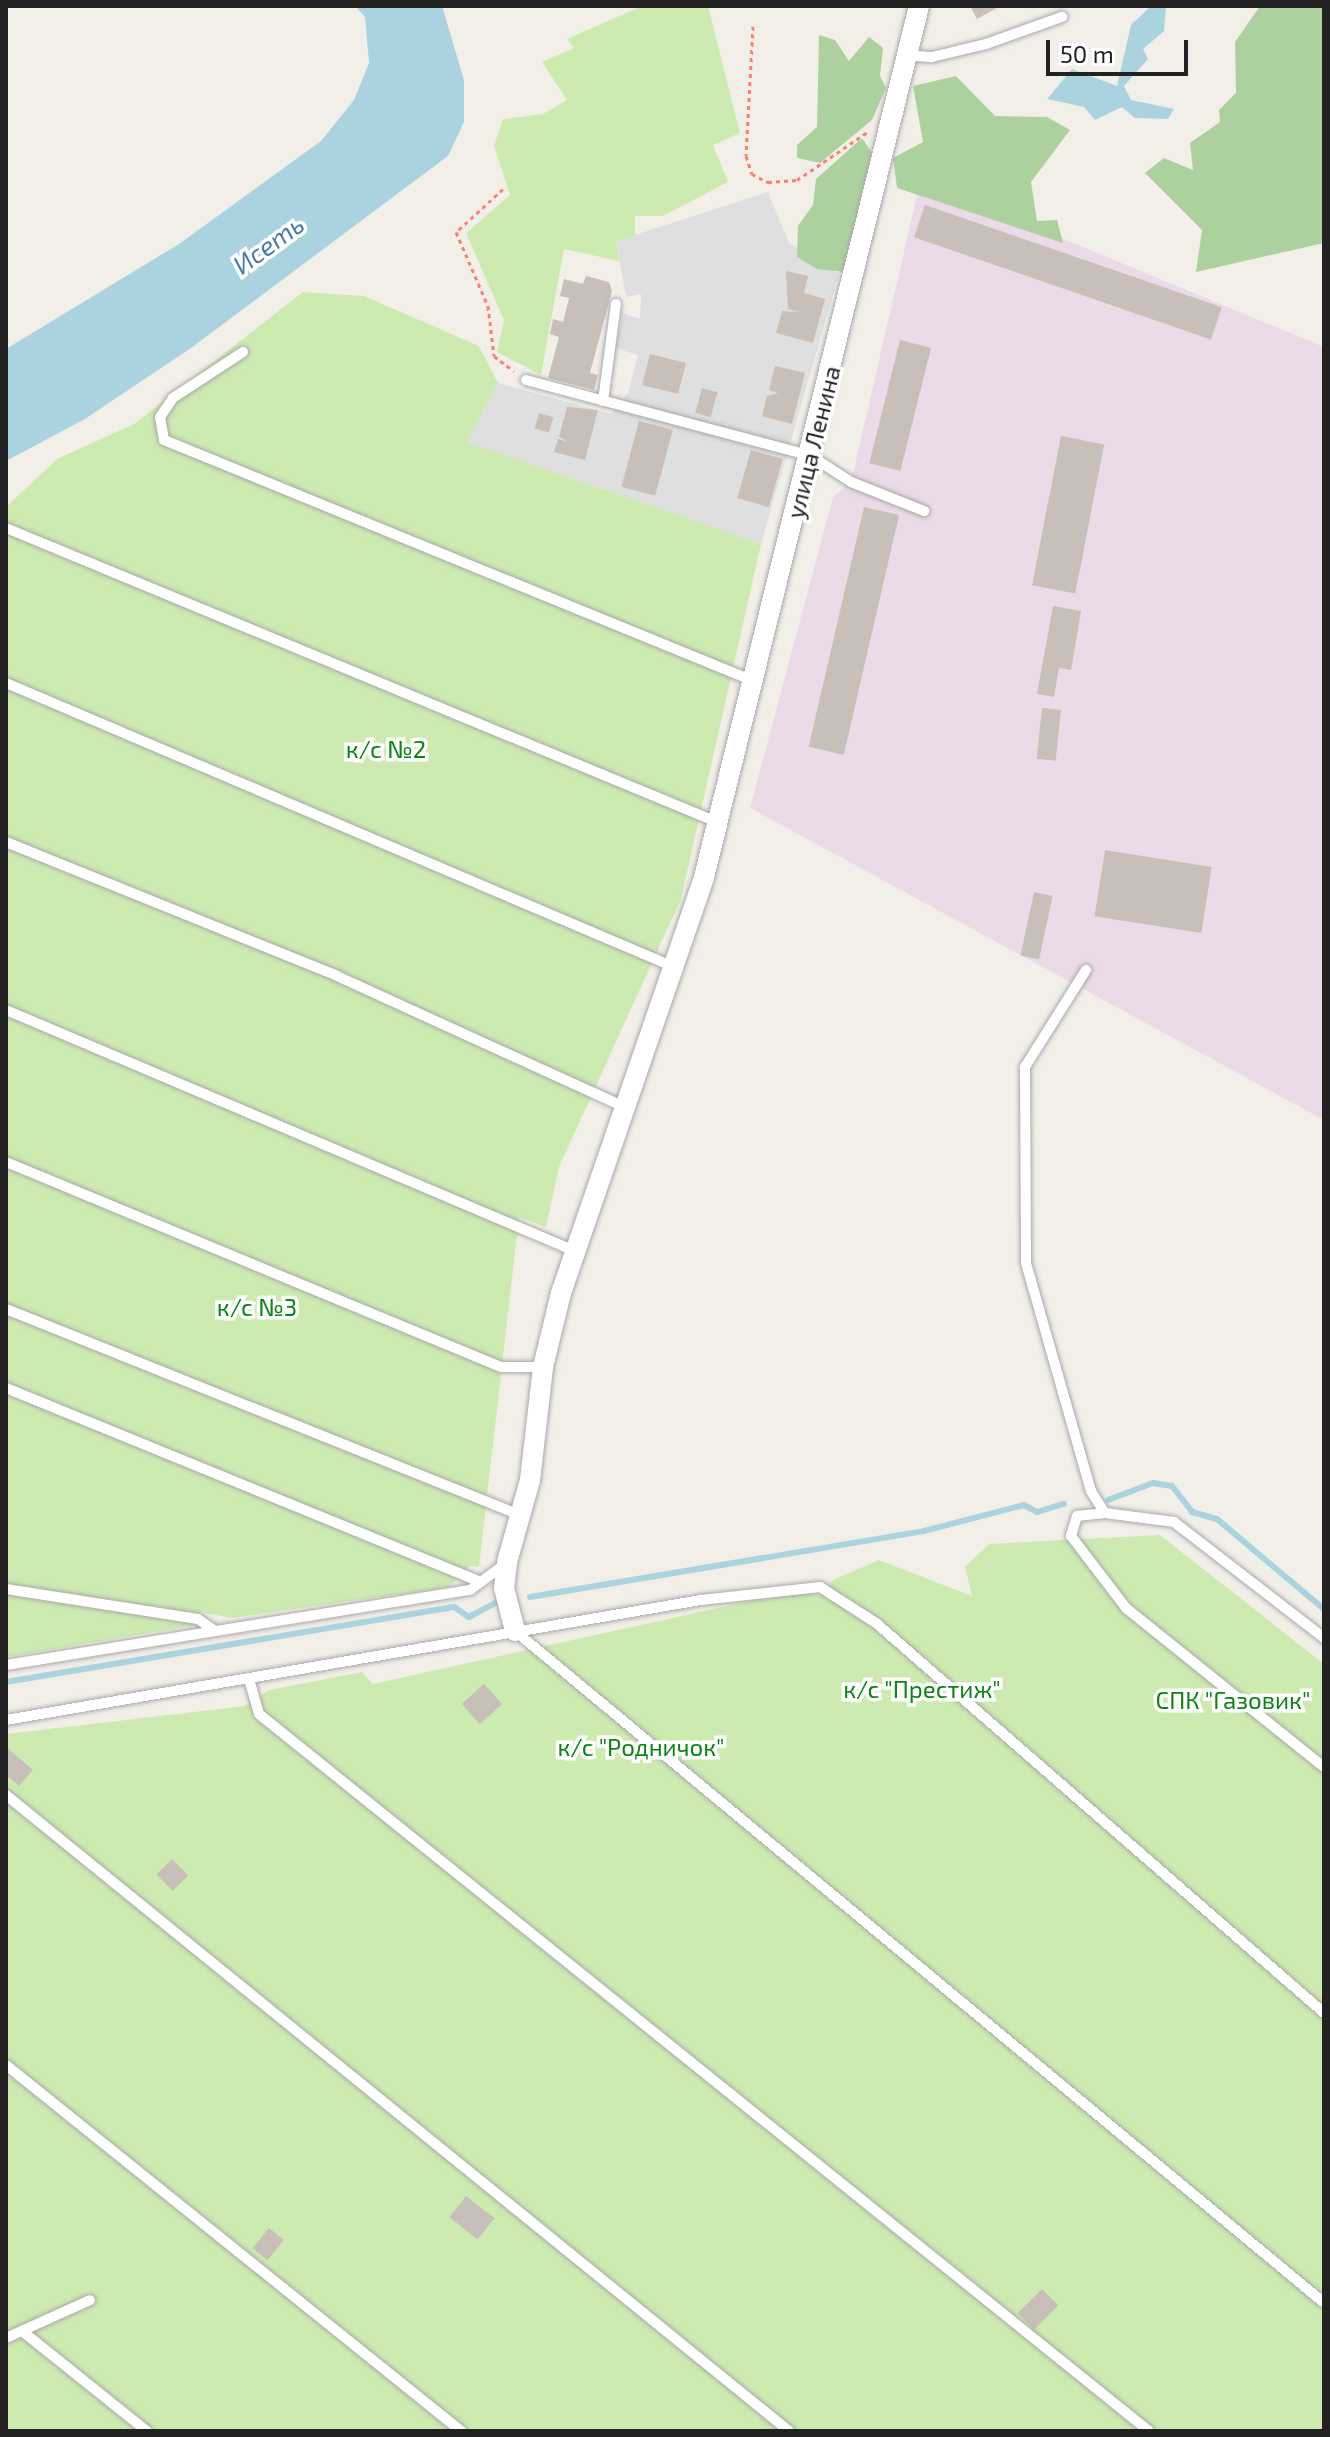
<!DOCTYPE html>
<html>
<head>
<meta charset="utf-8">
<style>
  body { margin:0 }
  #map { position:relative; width:1330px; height:2437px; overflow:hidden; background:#f2efe9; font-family:"Exo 2",sans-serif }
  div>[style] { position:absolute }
  .residential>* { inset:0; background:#e0dfdf }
  .industrial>* { inset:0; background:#ebdbe8 }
  .grass>* { inset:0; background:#cdebb0 }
  .forest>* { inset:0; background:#add19e }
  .water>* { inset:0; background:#aad3df }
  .stream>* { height:6px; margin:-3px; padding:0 3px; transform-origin:3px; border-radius:3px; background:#aad3df }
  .building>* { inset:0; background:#c7bfb8; transform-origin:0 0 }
  .path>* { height:3px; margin-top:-1.5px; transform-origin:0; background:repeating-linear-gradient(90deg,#fa8072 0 4px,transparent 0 8px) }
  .roads { filter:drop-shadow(0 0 2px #a9a9a9) drop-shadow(0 0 2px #a9a9a9) }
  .lane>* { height:10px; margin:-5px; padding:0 5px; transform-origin:5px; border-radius:5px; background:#fff }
  .street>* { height:20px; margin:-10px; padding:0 10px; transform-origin:10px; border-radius:10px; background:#fff }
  span { translate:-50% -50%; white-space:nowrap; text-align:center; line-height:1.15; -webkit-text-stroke:7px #fff; paint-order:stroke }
  .street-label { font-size:24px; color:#222 }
  .park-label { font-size:24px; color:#0c8416 }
  .water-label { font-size:26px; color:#4a7aab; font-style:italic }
  .frame { position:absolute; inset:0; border:8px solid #222; pointer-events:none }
  .scale { position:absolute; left:1046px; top:40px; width:142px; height:36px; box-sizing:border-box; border:4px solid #222; border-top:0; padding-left:10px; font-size:24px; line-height:28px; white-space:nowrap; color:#222; -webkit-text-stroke:6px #fff; paint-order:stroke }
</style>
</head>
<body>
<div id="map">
  <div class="residential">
    <i style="clip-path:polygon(768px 192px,789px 243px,839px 274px,761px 544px,467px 442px,498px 383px,611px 414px,628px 393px,638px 355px,615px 348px,623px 313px,640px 319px,641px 294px,626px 297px,616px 241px)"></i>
  </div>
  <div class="industrial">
    <i style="clip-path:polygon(918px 191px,1071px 242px,1324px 347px,1324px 1120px,750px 808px,833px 497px,851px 482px)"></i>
  </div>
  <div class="grass">
    <i style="clip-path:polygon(642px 6px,708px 6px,740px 133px,713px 145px,728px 182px,663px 216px,635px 216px,635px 236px,616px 241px,619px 261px,564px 249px,541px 375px,497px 352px,504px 320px,466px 233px,510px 195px,494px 146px,503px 119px,543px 114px,567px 100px,542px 62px,574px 48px,567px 39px)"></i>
    <i style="clip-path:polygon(303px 292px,364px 296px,479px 346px,498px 383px,467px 442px,761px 544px,681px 899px,559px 1167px,546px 1227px,519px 1217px,479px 1567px,470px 1566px,449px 1587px,232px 1618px,200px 1612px,196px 1625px,6px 1657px,6px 507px,57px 459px,134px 424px)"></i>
    <i style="clip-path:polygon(1160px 1535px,1324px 1664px,1324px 2431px,6px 2431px,6px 1734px,245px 1706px,269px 1690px,362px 1672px,373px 1684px,799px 1590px,819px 1596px,833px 1580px,879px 1560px,972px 1596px,965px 1567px,989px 1544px)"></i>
  </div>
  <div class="forest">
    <i style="clip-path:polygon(1260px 6px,1324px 6px,1324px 243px,1196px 272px,1202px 230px,1145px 173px,1164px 158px,1193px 170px,1190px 143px,1220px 122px,1219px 110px,1236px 93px,1235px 42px)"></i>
    <i style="clip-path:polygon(819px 35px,835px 40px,849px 61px,869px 37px,883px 48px,880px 76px,886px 88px,872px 120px,820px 163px,797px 158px,797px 145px,817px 127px)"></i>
    <i style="clip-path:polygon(956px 76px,995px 116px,1047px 117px,1070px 130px,1031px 182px,1037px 221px,1057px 220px,1063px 243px,897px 188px,893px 158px,923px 142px,913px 86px)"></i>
    <i style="clip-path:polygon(862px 138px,873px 154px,844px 272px,817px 269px,797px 257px,798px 226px,813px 205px,816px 179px)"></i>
  </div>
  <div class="water">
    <i style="clip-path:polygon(355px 6px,442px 6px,464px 80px,464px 122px,448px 156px,191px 348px,85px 419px,6px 461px,6px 349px,179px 244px,321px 141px,354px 100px,369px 63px,365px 17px)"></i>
    <i style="clip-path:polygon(1151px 6px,1166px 6px,1164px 31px,1143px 49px,1148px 59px,1124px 86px,1131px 100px,1174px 109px,1168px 119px,1135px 118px,1122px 107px,1095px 120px,1084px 107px,1047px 99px,1072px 69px,1117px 86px,1131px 25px)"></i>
  </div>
  <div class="stream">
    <i style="left:1108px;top:1500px;width:48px;rotate:-20.7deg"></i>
    <i style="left:1153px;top:1483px;width:19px;rotate:9deg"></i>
    <i style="left:1172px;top:1486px;width:33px;rotate:52deg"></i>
    <i style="left:1192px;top:1512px;width:26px;rotate:16deg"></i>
    <i style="left:1217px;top:1519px;width:140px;rotate:40.1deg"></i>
    <i style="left:530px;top:1597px;width:399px;rotate:-9.5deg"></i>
    <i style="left:924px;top:1531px;width:103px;rotate:-14.6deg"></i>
    <i style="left:1024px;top:1505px;width:15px;rotate:28deg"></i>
    <i style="left:1037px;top:1512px;width:28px;rotate:-17deg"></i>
    <i style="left:6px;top:1682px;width:454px;rotate:-9.5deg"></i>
    <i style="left:454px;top:1607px;width:18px;rotate:34deg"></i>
    <i style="left:469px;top:1617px;width:30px;rotate:-28deg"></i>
  </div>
  <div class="building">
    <i style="clip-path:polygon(970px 6px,1000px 6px,977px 19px)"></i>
    <i style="left:925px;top:205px;width:314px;height:34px;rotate:19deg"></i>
    <i style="clip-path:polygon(786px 271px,808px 276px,804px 293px,825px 299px,813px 343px,776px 333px,782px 311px,799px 312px,788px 309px)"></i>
    <i style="clip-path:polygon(586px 276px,609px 282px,612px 291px,590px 373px,598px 375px,594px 390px,548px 378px,559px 337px,550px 334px,553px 319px,563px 322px,569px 298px,560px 296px,564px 279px,583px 284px)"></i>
    <i style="left:900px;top:340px;width:32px;height:127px;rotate:14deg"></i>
    <i style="left:650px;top:354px;width:37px;height:32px;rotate:14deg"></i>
    <i style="clip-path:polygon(775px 366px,805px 373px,792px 424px,762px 416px,767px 396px,778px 393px,769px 390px)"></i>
    <i style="left:702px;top:388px;width:16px;height:26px;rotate:15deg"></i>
    <i style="clip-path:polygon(567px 407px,598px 410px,585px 460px,554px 452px,558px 439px,569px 442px,559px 437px)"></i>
    <i style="left:539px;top:413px;width:15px;height:16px;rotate:16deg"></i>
    <i style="left:639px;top:421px;width:35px;height:68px;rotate:15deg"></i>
    <i style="left:1061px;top:436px;width:44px;height:152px;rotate:11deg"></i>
    <i style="left:751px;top:450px;width:33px;height:50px;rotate:16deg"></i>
    <i style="left:864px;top:507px;width:36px;height:246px;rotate:13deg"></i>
    <i style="clip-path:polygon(1053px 606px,1081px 611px,1071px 670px,1059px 668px,1054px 697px,1037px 694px)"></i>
    <i style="left:1042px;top:708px;width:19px;height:51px;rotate:6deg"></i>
    <i style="left:1105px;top:850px;width:108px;height:67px;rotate:9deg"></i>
    <i style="left:1034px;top:892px;width:19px;height:65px;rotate:12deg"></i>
    <i style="left:484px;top:1684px;width:27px;height:30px;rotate:48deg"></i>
    <i style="clip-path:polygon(6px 1747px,33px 1770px,19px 1786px,6px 1775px)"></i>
    <i style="left:172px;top:1859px;width:23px;height:22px;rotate:45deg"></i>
    <i style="left:466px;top:2196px;width:36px;height:27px;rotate:38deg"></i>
    <i style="left:269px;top:2228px;width:19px;height:26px;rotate:39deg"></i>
    <i style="left:1042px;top:2289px;width:23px;height:34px;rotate:45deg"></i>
  </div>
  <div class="path">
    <i style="left:753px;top:26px;width:130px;rotate:93.1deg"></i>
    <i style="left:746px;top:156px;width:19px;rotate:72deg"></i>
    <i style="left:752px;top:174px;width:18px;rotate:27deg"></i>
    <i style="left:768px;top:182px;width:29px;rotate:-4deg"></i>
    <i style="left:797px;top:180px;width:87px;rotate:-34.2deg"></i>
    <i style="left:503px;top:189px;width:64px;rotate:137.5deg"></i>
    <i style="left:456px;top:232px;width:81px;rotate:66.6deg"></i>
    <i style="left:488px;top:306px;width:50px;rotate:83.2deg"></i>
    <i style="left:494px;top:356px;width:25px;rotate:37deg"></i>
  </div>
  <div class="roads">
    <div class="lane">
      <i style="left:907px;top:55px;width:25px;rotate:5deg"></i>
      <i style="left:932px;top:57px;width:56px;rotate:-13.5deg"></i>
      <i style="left:986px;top:44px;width:81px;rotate:-19.6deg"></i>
      <i style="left:243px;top:352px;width:84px;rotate:146.7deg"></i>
      <i style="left:173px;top:398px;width:23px;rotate:124deg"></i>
      <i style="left:160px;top:417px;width:23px;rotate:80deg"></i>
      <i style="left:164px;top:440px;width:634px;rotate:22.24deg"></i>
      <i style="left:526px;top:380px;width:295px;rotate:14.9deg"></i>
      <i style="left:811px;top:456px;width:48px;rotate:33deg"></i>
      <i style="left:851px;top:482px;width:79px;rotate:21.7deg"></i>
      <i style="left:603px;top:401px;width:98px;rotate:-82.4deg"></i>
      <i style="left:6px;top:528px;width:769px;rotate:22.47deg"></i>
      <i style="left:6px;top:683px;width:726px;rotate:23.03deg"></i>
      <i style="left:6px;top:842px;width:357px;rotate:22deg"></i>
      <i style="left:337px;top:976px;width:318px;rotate:24.5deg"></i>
      <i style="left:1086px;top:970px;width:115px;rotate:122.2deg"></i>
      <i style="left:1025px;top:1067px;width:196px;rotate:89.7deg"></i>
      <i style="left:1026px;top:1263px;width:237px;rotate:74.1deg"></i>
      <i style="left:1091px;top:1491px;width:26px;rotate:58deg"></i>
      <i style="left:1105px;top:1513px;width:70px;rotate:7.4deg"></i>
      <i style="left:1174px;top:1522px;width:190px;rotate:37.7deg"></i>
      <i style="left:6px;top:1010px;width:618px;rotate:22.96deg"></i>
      <i style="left:6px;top:1162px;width:536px;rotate:22.5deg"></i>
      <i style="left:501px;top:1367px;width:42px"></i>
      <i style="left:6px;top:1309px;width:554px;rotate:21.84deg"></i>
      <i style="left:6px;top:1388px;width:513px;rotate:22.22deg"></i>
      <i style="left:1105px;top:1513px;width:28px;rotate:174deg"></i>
      <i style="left:1077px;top:1516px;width:21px;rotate:107deg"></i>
      <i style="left:1071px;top:1536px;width:91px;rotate:52.6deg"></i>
      <i style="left:1126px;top:1608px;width:254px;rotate:38.8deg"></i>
      <i style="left:6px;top:1589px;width:194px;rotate:8.9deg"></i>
      <i style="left:198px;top:1619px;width:19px;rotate:35deg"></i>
      <i style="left:515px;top:1631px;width:1052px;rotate:39.71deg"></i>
      <i style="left:6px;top:1665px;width:470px;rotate:-9.2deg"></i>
      <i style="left:470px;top:1590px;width:44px;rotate:-36.6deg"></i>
      <i style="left:249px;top:1679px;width:36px;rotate:74deg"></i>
      <i style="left:259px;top:1714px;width:1143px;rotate:38.86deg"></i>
      <i style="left:6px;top:1720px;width:705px;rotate:-9.8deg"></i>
      <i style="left:701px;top:1600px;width:120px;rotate:-6.2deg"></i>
      <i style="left:820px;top:1587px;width:67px;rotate:32.7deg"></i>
      <i style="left:876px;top:1623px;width:594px;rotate:41.04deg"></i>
      <i style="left:6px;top:1795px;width:1009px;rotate:39.09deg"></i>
      <i style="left:6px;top:2065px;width:584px;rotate:38.81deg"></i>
      <i style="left:22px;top:2331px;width:160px;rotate:38.7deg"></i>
      <i style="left:6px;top:2338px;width:92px;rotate:-24.3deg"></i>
    </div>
    <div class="street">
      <i style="left:515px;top:1631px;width:44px;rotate:-104.3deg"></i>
      <i style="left:504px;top:1588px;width:26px;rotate:-83deg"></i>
      <i style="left:507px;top:1562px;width:85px;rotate:-74.3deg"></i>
      <i style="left:530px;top:1480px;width:114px;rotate:-83.4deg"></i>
      <i style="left:543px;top:1367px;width:76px;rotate:-76.3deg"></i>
      <i style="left:561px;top:1293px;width:440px;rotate:-71deg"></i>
      <i style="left:704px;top:877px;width:897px;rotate:-76.13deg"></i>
    </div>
  </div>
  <div class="street-label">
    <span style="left:813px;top:442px;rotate:-76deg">улица Ленина</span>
  </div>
  <div class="park-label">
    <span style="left:386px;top:749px">к/с №2</span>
    <span style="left:257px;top:1307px">к/с №3</span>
    <span style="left:922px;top:1689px">к/с "Престиж"</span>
    <span style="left:1233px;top:1700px">СПК "Газовик"</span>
    <span style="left:641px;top:1747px">к/с "Родничок"</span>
  </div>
  <div class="water-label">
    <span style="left:268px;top:244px;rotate:-36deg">Исеть</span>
  </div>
  <div class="frame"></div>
  <div class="scale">50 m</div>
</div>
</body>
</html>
